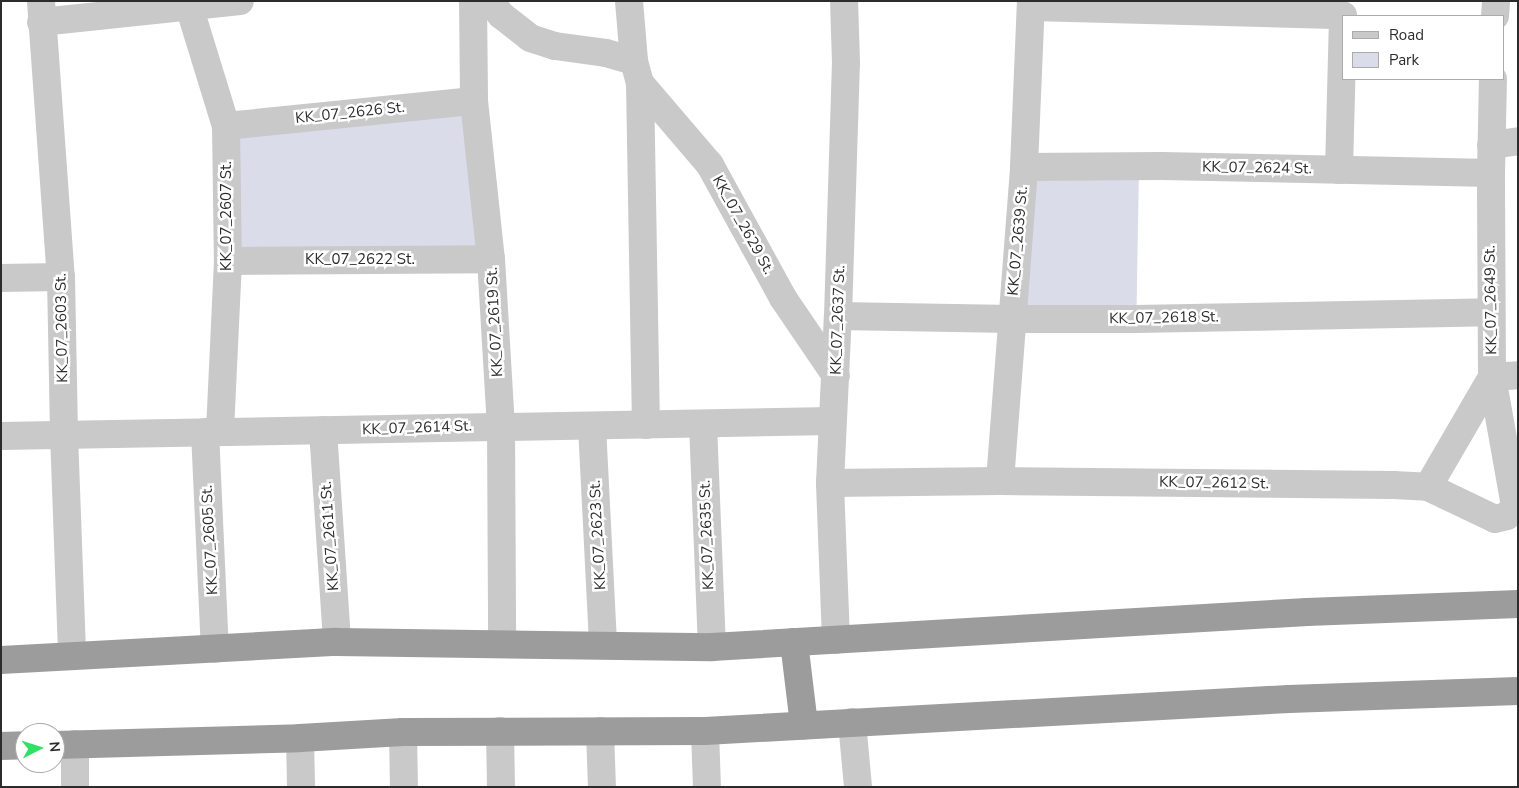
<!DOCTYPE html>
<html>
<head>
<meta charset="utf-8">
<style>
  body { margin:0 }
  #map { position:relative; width:1519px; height:788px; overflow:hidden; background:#fff; font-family:"Nunito Sans",sans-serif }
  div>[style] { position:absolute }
  .green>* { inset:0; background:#dadcea; transform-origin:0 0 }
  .minor>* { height:28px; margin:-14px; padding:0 14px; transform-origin:14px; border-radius:14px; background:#c9c9c9 }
  .tertiary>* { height:28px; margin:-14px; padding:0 14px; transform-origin:14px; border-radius:14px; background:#c9c9c9 }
  .trunk>* { height:28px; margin:-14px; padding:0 14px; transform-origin:14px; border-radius:14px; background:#9c9c9c }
  span { translate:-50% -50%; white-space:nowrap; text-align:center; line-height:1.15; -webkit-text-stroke:5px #fff; paint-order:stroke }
  .street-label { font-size:15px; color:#2c2c2c }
  .frame { position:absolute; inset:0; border:2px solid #2c2c2c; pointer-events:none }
  .legend { position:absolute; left:1342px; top:15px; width:162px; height:65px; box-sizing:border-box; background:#fff; border:1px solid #ababab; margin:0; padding:6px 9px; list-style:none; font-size:15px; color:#2c2c2c }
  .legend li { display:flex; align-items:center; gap:10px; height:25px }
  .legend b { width:25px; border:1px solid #ababab }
  .north { position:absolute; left:15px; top:723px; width:50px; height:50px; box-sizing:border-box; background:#fff; border:1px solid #ababab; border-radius:50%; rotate:85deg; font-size:14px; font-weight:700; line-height:20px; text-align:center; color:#2c2c2c }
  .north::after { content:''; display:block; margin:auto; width:18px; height:22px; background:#31e066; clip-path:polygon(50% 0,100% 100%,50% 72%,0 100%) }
</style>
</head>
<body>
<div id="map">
  <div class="green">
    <i style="clip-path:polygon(474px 101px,491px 259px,228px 261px,226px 126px)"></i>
    <i style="left:1024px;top:167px;width:115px;height:152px;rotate:1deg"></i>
  </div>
  <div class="minor">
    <i style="left:41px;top:1px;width:277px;rotate:85.9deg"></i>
    <i style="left:61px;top:277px;width:157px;rotate:88.9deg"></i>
    <i style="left:64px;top:434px;width:221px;rotate:87.9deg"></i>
    <i style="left:473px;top:1px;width:100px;rotate:89.4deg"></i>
    <i style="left:474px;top:101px;width:159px;rotate:83.9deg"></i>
    <i style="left:491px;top:259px;width:166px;rotate:86.6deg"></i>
    <i style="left:501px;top:425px;width:218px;rotate:89.7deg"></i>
    <i style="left:490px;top:1px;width:18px;rotate:52deg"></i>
    <i style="left:501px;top:15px;width:37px;rotate:38deg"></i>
    <i style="left:530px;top:38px;width:26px;rotate:18deg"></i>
    <i style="left:555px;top:46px;width:51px;rotate:7.8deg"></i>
    <i style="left:606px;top:53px;width:29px;rotate:16deg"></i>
    <i style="left:634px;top:61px;width:23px;rotate:75deg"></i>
    <i style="left:640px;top:83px;width:342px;rotate:89deg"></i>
    <i style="left:629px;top:1px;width:60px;rotate:85.2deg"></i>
    <i style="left:189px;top:6px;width:126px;rotate:72.9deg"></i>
    <i style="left:226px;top:126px;width:135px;rotate:89.2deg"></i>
    <i style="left:228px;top:261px;width:170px;rotate:92.7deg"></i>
    <i style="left:1031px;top:7px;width:312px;rotate:1.5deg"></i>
    <i style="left:1495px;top:16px;width:15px;rotate:-86deg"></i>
    <i style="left:41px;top:22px;width:200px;rotate:-6deg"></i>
    <i style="left:640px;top:83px;width:108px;rotate:49.5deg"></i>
    <i style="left:710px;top:165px;width:152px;rotate:61.2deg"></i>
    <i style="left:783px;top:298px;width:94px;rotate:55.8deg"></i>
    <i style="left:226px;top:126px;width:249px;rotate:-5.8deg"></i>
    <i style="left:1491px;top:145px;width:27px;rotate:-8deg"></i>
    <i style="left:1024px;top:167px;width:138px;rotate:-0.4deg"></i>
    <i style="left:1162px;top:166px;width:329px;rotate:1.2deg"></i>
    <i style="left:1339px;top:170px;width:154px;rotate:-88.5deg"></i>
    <i style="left:228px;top:261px;width:263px;rotate:-0.4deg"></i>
    <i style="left:1px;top:278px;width:60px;rotate:-1deg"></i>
    <i style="left:838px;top:316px;width:174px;rotate:1deg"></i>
    <i style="left:1012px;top:319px;width:124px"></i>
    <i style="left:1136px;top:319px;width:354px;rotate:-1.1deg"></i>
    <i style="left:1492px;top:377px;width:26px;rotate:-4deg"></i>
    <i style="left:703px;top:424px;width:223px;rotate:87.7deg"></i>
    <i style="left:592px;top:426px;width:219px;rotate:87.1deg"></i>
    <i style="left:323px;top:430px;width:212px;rotate:86.2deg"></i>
    <i style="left:205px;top:432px;width:217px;rotate:87.4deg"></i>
    <i style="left:1px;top:436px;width:831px;rotate:-1.03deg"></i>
    <i style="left:1000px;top:481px;width:315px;rotate:-85.6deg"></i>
    <i style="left:1024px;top:167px;width:166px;rotate:-87.6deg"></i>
    <i style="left:830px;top:483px;width:170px;rotate:-0.7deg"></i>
    <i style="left:1000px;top:481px;width:393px;rotate:0.6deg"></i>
    <i style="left:1393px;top:485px;width:35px;rotate:3deg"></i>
    <i style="left:1428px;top:487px;width:74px;rotate:25.5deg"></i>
    <i style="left:1495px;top:519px;width:12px;rotate:-14deg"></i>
    <i style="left:1507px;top:516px;width:13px;rotate:-51deg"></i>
    <i style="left:1515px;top:506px;width:131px;rotate:-100.1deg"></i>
    <i style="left:1492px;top:377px;width:204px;rotate:-90.3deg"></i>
    <i style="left:1491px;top:173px;width:94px;rotate:-88.8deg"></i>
    <i style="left:1428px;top:487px;width:127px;rotate:-59.8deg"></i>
    <i style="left:852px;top:722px;width:65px;rotate:84.7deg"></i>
    <i style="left:500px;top:731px;width:56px;rotate:89deg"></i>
    <i style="left:600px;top:731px;width:56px;rotate:88deg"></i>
    <i style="left:705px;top:731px;width:56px;rotate:88deg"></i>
    <i style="left:403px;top:732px;width:55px;rotate:89deg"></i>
    <i style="left:300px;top:738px;width:49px;rotate:88.8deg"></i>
    <i style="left:75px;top:744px;width:43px;rotate:90deg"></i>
  </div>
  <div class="tertiary">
    <i style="left:836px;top:640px;width:157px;rotate:-92.2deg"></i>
    <i style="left:830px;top:483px;width:167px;rotate:-87.3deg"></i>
    <i style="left:838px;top:316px;width:253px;rotate:-88.2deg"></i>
    <i style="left:846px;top:63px;width:62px;rotate:-91.8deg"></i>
  </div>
  <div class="trunk">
    <i style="left:794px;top:642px;width:84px;rotate:83.1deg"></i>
    <i style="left:1px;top:660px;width:336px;rotate:-3.1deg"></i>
    <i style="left:337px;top:642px;width:375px;rotate:0.8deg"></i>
    <i style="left:712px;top:647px;width:596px;rotate:-3.37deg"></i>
    <i style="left:1307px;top:612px;width:211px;rotate:-2.2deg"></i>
    <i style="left:55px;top:745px;width:245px;rotate:-1.6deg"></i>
    <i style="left:300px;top:738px;width:103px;rotate:-3.3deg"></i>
    <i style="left:403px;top:732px;width:302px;rotate:-0.2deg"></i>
    <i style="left:705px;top:731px;width:585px;rotate:-3.14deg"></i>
    <i style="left:1289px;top:699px;width:229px;rotate:-2deg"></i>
    <i style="left:1px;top:746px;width:24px;rotate:-2deg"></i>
  </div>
  <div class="street-label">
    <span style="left:350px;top:113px;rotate:-6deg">KK_07_2626 St.</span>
    <span style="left:1257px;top:168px;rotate:1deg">KK_07_2624 St.</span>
    <span style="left:227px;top:216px;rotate:-90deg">KK_07_2607 St.</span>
    <span style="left:743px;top:225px;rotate:61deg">KK_07_2629 St.</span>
    <span style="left:1018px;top:241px;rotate:-85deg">KK_07_2639 St.</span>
    <span style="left:360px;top:260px">KK_07_2622 St.</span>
    <span style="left:1491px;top:300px;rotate:-91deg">KK_07_2649 St.</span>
    <span style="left:1164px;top:318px;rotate:-1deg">KK_07_2618 St.</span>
    <span style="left:838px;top:320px;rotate:-88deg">KK_07_2637 St.</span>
    <span style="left:495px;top:322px;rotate:-93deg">KK_07_2619 St.</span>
    <span style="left:62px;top:328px;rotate:-91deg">KK_07_2603 St.</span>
    <span style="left:417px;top:428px;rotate:-2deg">KK_07_2614 St.</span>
    <span style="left:1214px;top:483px;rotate:1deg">KK_07_2612 St.</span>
    <span style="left:598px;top:535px;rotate:-93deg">KK_07_2623 St.</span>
    <span style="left:707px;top:535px;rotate:-92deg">KK_07_2635 St.</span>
    <span style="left:330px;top:536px;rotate:-94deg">KK_07_2611 St.</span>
    <span style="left:210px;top:540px;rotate:-93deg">KK_07_2605 St.</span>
  </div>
  <div class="frame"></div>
  <ul class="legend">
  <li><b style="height:6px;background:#c9c9c9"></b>Road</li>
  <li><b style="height:14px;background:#dadcea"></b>Park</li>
  </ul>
  <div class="north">N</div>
</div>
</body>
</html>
